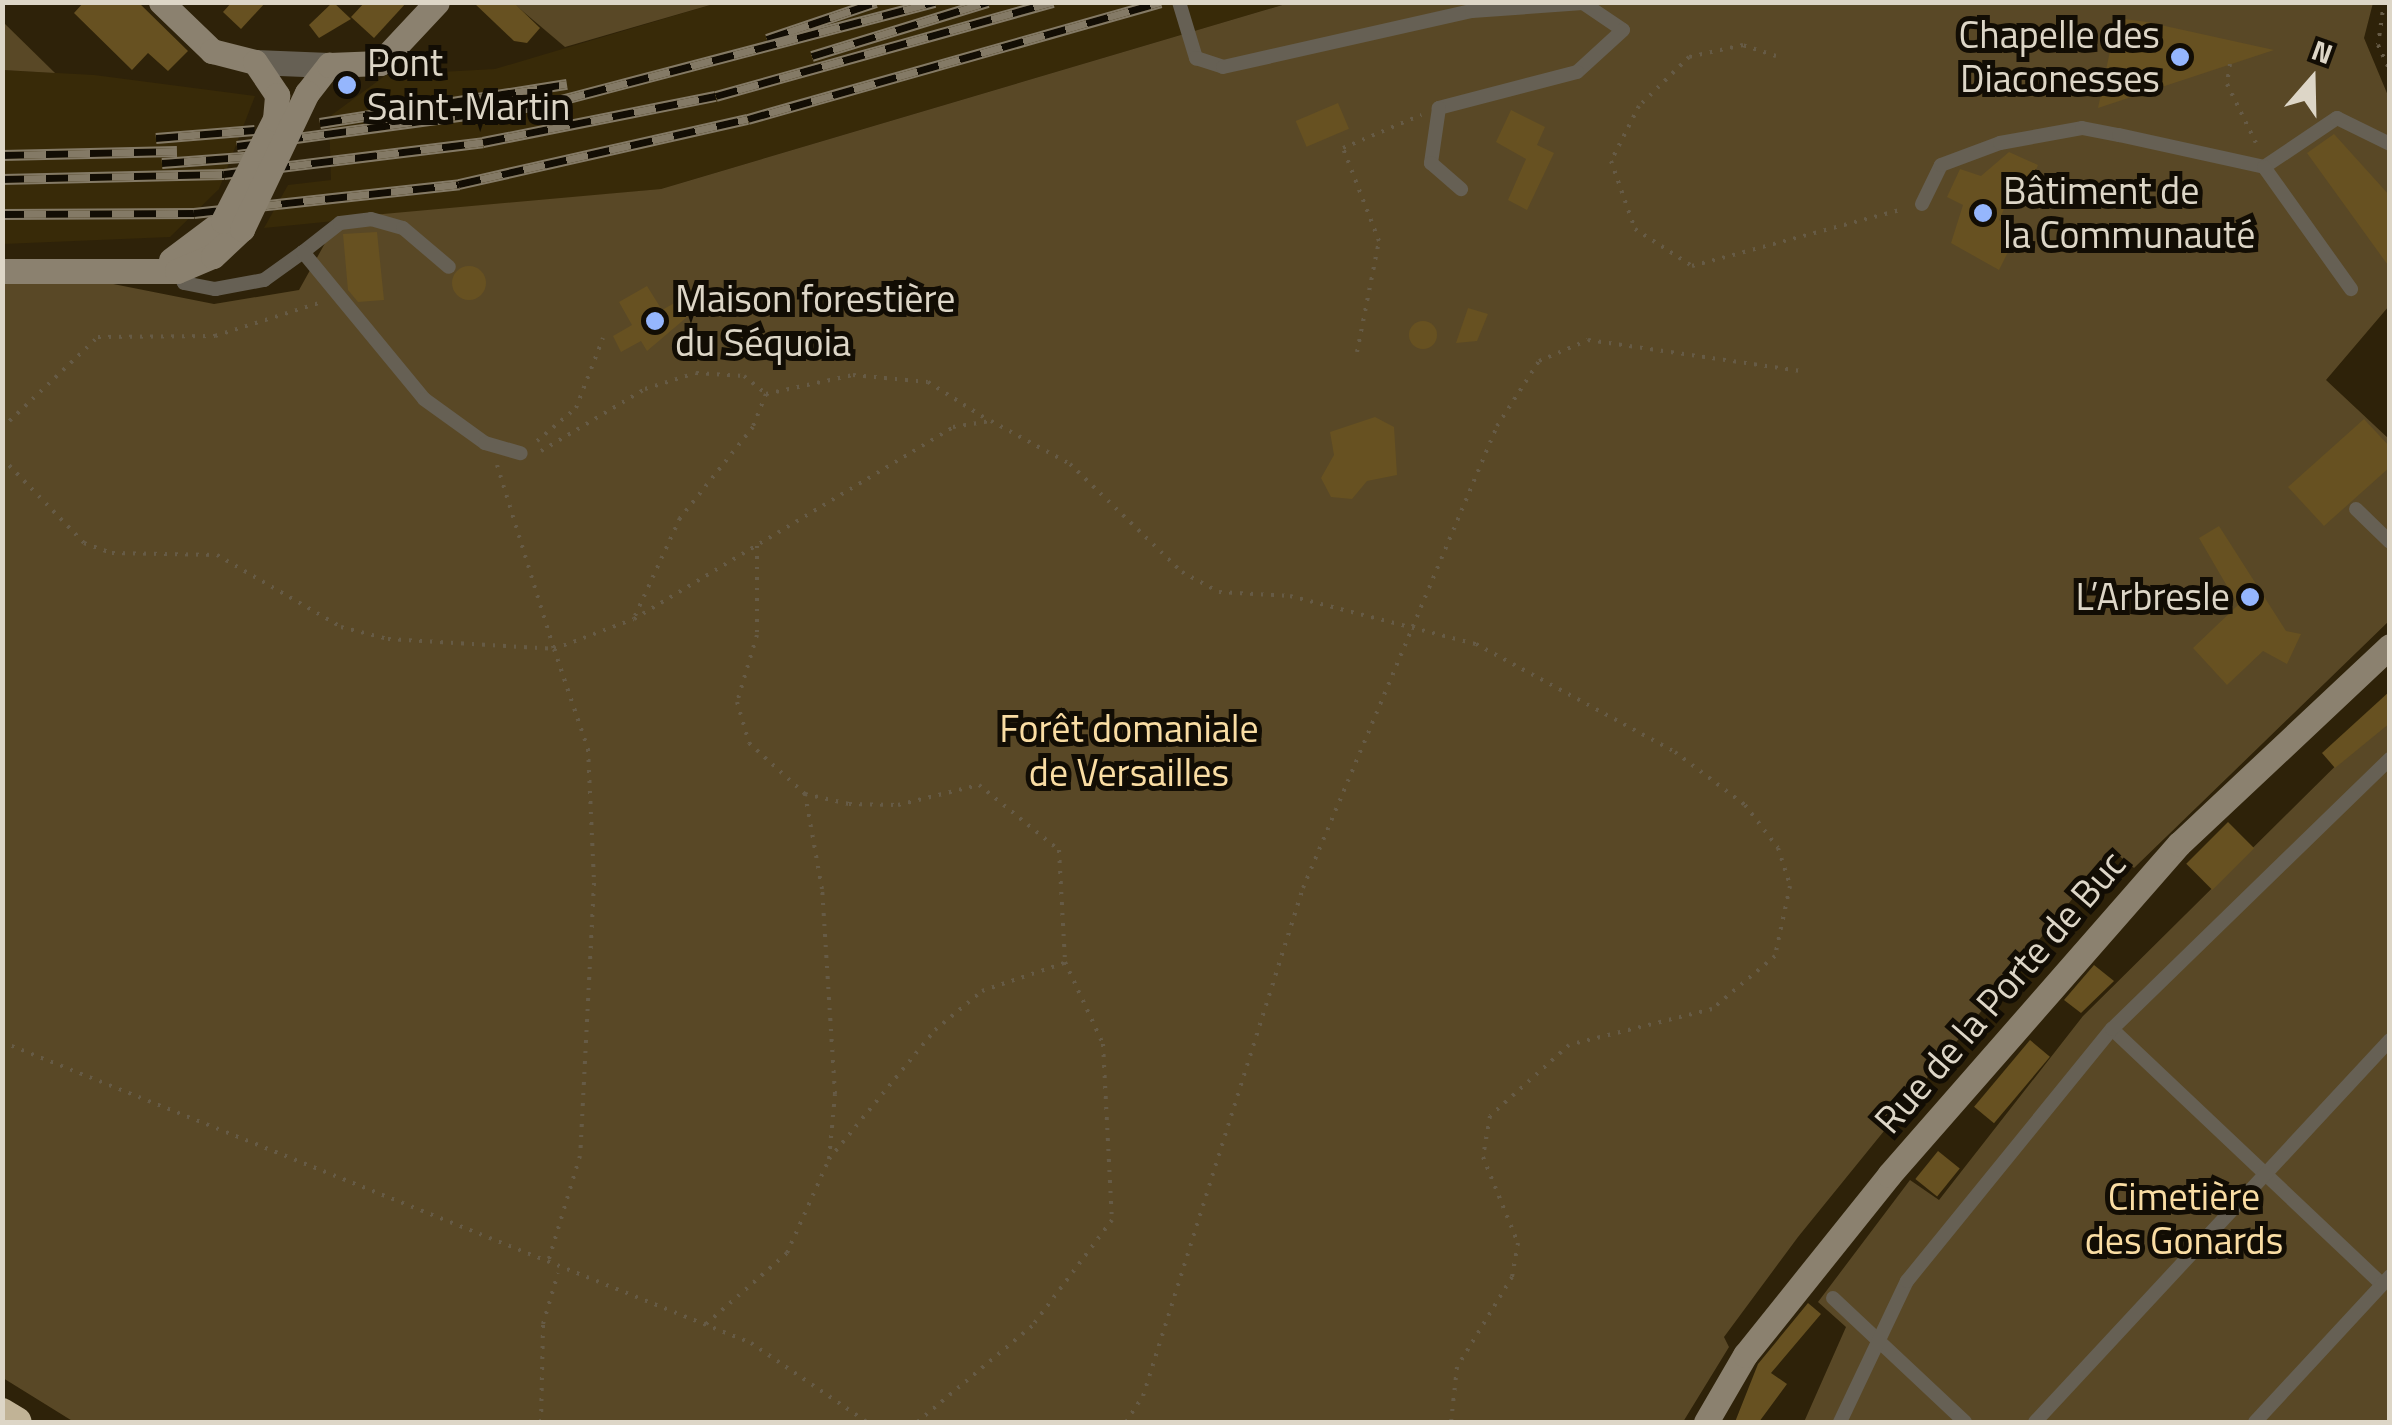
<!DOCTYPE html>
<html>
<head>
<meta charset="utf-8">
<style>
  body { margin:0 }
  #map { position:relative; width:2392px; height:1425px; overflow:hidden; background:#2e2209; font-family:"Titillium Web",sans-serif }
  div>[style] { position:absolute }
  .built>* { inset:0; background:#382a08 }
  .green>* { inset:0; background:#594826 }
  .building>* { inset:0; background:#675121; transform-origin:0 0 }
  .round { border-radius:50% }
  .path>* { height:4px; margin-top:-2px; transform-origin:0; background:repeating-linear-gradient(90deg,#665b46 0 2.5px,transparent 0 10.5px) }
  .lane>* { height:14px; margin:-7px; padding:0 7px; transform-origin:7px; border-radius:7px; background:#666054 }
  .street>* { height:25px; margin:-12.5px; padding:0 12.5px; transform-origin:12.5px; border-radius:12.5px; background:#666054 }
  .secondary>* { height:25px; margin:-12.5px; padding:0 12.5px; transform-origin:12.5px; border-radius:12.5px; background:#8b816f }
  .highway>* { height:30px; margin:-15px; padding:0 15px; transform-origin:15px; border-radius:15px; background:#c1b396 }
  .rail>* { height:11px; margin-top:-5.5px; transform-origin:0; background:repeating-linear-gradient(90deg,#120d04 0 22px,#847a66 0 44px); box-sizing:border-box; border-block:2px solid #847a66 }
  .secondary-bridge>* { height:25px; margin:-12.5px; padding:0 12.5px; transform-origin:12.5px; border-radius:12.5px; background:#8b816f }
  .dots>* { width:28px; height:28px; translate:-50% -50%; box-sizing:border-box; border:5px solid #120d04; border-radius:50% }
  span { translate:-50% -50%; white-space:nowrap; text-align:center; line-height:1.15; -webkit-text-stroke:10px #120d04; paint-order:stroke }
  .poi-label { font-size:38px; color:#ddd6c7 }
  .right { translate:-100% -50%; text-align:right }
  .left { translate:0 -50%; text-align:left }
  .park-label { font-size:38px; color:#fadda3 }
  .street-label { font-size:38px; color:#ddd6c7 }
  .frame { position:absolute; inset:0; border:5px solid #ddd6c7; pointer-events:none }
  .north { position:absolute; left:2262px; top:30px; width:100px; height:100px; -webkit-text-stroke:8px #120d04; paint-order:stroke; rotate:20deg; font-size:28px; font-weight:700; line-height:40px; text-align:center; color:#ddd6c7 }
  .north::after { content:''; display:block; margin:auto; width:35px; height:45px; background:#ddd6c7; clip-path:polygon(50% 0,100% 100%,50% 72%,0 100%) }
</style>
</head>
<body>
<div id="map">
  <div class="built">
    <i style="clip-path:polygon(717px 3px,1289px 3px,661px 189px,264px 228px,288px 185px,331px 180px,329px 117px,386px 75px,495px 69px)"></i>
    <i style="clip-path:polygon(2px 70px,94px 75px,255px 96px,219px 189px,170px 237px,3px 244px)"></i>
  </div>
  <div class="green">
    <i style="clip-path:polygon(513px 3px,717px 3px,565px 47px)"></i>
    <i style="clip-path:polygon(1289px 3px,2373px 3px,2364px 38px,2389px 98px,2389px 306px,2326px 380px,2389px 439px,2389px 621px,2134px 868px,2112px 850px,1798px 1237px,1724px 1337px,1729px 1347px,1683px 1422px,74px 1422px,3px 1378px,2px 284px,93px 280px,214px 304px,299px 290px,339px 218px,661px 189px)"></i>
    <i style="clip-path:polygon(3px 22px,55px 73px,3px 70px)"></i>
    <i style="clip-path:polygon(2389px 713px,2389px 1422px,1804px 1422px,1846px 1327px,1818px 1302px,1910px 1180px,1939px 1200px,2083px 1016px)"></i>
  </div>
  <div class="building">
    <i style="clip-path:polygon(84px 2px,138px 2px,188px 51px,168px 71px,148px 53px,132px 70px,74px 13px)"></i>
    <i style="clip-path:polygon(232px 2px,266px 2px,241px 29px,223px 12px)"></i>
    <i style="clip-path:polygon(333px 2px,351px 19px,319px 38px,309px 25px)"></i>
    <i style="clip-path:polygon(365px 2px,407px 2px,374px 38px,351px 17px)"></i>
    <i style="clip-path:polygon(473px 2px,513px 2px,540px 28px,527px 43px,514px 41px)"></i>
    <i style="clip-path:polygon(2117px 18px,2147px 22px,2274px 50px,2098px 108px)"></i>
    <i style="left:1338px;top:103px;width:28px;height:46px;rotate:67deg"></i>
    <i style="clip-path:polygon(1511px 110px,1545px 127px,1537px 145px,1554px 153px,1527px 210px,1508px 200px,1526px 159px,1496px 142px)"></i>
    <i style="clip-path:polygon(2334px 134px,2390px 196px,2390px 268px,2307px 153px)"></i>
    <i style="clip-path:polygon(2009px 152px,2038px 165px,2031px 182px,2019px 176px,1999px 220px,2019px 230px,1999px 270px,1951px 243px,1963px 205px,1947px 197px,1960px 169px,1981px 176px)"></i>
    <i style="clip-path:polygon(377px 232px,384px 300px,358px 302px,348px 290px,343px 234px)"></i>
    <i class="round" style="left:452px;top:266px;width:34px;height:34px"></i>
    <i style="clip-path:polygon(647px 286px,662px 310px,678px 301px,687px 317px,647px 351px,641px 341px,621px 352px,613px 336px,632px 325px,619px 302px)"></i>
    <i style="clip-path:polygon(1468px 308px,1488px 314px,1477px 341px,1456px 343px)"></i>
    <i class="round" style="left:1409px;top:321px;width:28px;height:28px"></i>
    <i style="clip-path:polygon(1375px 417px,1394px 427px,1397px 475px,1367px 481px,1352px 499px,1331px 497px,1321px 478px,1334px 455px,1330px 432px)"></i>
    <i style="clip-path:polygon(2364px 419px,2390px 447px,2390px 467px,2324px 526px,2288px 487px)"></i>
    <i style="clip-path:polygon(2219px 526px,2286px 631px,2301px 634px,2287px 664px,2263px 651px,2227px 685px,2193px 648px,2238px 605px,2199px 538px)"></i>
    <i style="clip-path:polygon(2390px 691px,2390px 723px,2335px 768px,2322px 753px)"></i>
    <i style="left:2228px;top:822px;width:37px;height:59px;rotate:45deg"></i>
    <i style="clip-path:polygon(2094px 965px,2114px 981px,2081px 1013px,2064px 1000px)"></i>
    <i style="left:2030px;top:1040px;width:26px;height:87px;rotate:40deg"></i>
    <i style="left:1938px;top:1151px;width:28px;height:36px;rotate:39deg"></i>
    <i style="clip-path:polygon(1808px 1303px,1821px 1314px,1771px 1373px,1787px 1384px,1759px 1422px,1735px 1422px,1758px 1364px)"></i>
  </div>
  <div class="path">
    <i style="left:2384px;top:2px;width:43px;rotate:97.9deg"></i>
    <i style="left:2378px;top:45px;width:29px;rotate:65deg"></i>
    <i style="left:1776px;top:56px;width:35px;rotate:-162deg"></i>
    <i style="left:1743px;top:45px;width:55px;rotate:167.5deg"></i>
    <i style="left:1689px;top:57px;width:70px;rotate:135.6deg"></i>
    <i style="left:1639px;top:106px;width:62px;rotate:117deg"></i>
    <i style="left:1611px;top:161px;width:72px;rotate:70.6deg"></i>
    <i style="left:1635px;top:229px;width:68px;rotate:33deg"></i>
    <i style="left:1692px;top:266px;width:219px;rotate:-15.1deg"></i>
    <i style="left:2230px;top:64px;width:20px;rotate:99deg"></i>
    <i style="left:2227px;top:84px;width:70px;rotate:63.8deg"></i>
    <i style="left:1357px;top:352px;width:113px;rotate:-78.8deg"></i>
    <i style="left:1379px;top:241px;width:100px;rotate:-111.2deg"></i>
    <i style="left:1343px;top:148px;width:85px;rotate:-22.9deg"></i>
    <i style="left:766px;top:394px;width:89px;rotate:-12.3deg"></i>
    <i style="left:853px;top:375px;width:75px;rotate:5.3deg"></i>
    <i style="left:928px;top:382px;width:71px;rotate:32.3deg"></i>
    <i style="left:2px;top:428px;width:132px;rotate:-43.5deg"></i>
    <i style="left:98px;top:337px;width:117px;rotate:-0.5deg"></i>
    <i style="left:215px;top:336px;width:112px;rotate:-17.6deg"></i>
    <i style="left:537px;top:441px;width:51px;rotate:-40.2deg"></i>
    <i style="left:576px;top:408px;width:75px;rotate:-68.9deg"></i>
    <i style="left:541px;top:451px;width:121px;rotate:-30.8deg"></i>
    <i style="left:645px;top:389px;width:53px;rotate:-17.4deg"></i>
    <i style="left:696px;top:373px;width:48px;rotate:3.6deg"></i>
    <i style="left:744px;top:376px;width:28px;rotate:39deg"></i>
    <i style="left:766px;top:394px;width:35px;rotate:112deg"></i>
    <i style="left:753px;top:427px;width:117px;rotate:128.7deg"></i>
    <i style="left:680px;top:518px;width:110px;rotate:114.7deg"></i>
    <i style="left:2px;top:458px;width:118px;rotate:46deg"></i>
    <i style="left:84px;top:543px;width:30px;rotate:20deg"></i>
    <i style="left:112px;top:553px;width:105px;rotate:1.1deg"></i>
    <i style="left:217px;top:555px;width:143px;rotate:30.1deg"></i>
    <i style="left:341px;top:627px;width:49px;rotate:14.3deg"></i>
    <i style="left:388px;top:639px;width:166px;rotate:3.4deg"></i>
    <i style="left:554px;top:649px;width:106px;rotate:71.2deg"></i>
    <i style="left:588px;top:749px;width:134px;rotate:87.4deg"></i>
    <i style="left:594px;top:883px;width:273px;rotate:92.9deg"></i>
    <i style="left:580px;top:1156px;width:114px;rotate:106.8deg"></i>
    <i style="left:497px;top:465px;width:193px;rotate:72.8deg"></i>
    <i style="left:554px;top:649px;width:85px;rotate:-20.6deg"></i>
    <i style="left:634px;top:619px;width:372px;rotate:-31deg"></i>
    <i style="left:953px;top:427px;width:38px;rotate:-9deg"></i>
    <i style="left:991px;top:421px;width:90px;rotate:28.6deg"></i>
    <i style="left:1070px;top:464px;width:156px;rotate:44deg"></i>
    <i style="left:1182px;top:572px;width:42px;rotate:28.4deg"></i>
    <i style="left:1219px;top:592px;width:71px;rotate:3.2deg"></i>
    <i style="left:1290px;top:596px;width:192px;rotate:14.5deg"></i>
    <i style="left:1476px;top:644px;width:226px;rotate:28.5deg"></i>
    <i style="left:1675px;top:752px;width:88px;rotate:37.1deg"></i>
    <i style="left:1745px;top:805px;width:54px;rotate:52.5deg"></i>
    <i style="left:1778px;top:848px;width:40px;rotate:72deg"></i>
    <i style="left:1790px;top:886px;width:72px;rotate:102.1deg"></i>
    <i style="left:1775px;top:956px;width:82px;rotate:139.9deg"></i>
    <i style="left:1712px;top:1009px;width:147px;rotate:165.9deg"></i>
    <i style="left:1569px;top:1045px;width:106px;rotate:138.1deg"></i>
    <i style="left:1490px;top:1116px;width:42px;rotate:99.7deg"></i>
    <i style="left:1483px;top:1157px;width:93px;rotate:67.9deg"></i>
    <i style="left:1518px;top:1243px;width:35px;rotate:100deg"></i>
    <i style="left:1512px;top:1277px;width:105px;rotate:121.4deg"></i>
    <i style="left:1457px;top:1367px;width:55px;rotate:96.2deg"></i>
    <i style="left:757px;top:546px;width:89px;rotate:90deg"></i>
    <i style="left:757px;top:635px;width:70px;rotate:106.6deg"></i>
    <i style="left:737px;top:702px;width:43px;rotate:73.7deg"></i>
    <i style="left:749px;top:743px;width:76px;rotate:42.3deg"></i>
    <i style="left:805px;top:794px;width:45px;rotate:12.8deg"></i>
    <i style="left:849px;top:804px;width:49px;rotate:1.2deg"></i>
    <i style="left:898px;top:805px;width:83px;rotate:-13.9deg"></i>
    <i style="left:979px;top:785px;width:103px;rotate:39.1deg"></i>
    <i style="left:1059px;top:850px;width:112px;rotate:86.9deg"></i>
    <i style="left:1065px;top:962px;width:90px;rotate:65.1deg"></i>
    <i style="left:1103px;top:1044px;width:176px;rotate:87.1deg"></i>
    <i style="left:1112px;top:1220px;width:133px;rotate:127deg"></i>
    <i style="left:1032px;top:1326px;width:150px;rotate:140.1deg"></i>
    <i style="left:2px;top:1042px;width:807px;rotate:21.89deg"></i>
    <i style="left:751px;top:1343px;width:140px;rotate:34.3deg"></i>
    <i style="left:829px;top:1159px;width:167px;rotate:-50.6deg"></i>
    <i style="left:935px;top:1030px;width:61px;rotate:-39.7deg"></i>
    <i style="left:982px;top:991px;width:87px;rotate:-18.9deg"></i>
    <i style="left:706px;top:1324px;width:108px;rotate:-41.2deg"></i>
    <i style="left:787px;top:1253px;width:103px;rotate:-65.9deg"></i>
    <i style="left:829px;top:1159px;width:65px;rotate:-84.7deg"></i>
    <i style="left:835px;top:1094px;width:205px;rotate:-93.6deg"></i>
    <i style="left:822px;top:889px;width:97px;rotate:-100.1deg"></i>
    <i style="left:541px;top:1422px;width:98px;rotate:-88.8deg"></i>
    <i style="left:543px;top:1324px;width:53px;rotate:-73.6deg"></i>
    <i style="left:1126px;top:1422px;width:31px;rotate:-57deg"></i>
    <i style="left:1143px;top:1396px;width:533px;rotate:-72.52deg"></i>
    <i style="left:1303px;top:888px;width:501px;rotate:-67.22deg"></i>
    <i style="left:1497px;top:426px;width:77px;rotate:-57.1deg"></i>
    <i style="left:1539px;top:361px;width:53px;rotate:-23.2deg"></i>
    <i style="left:1588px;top:340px;width:215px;rotate:8.3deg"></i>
  </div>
  <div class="lane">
    <i style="left:1179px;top:2px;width:59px;rotate:73.1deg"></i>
    <i style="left:1196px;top:58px;width:28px;rotate:18deg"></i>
    <i style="left:1223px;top:67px;width:255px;rotate:-12.7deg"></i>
    <i style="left:1472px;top:11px;width:111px;rotate:-4.1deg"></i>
    <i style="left:1583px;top:3px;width:48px;rotate:34deg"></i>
    <i style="left:1623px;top:30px;width:62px;rotate:137.6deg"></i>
    <i style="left:1577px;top:72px;width:143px;rotate:165.4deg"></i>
    <i style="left:1439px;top:108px;width:56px;rotate:98.3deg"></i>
    <i style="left:1431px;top:163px;width:40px;rotate:41deg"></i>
    <i style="left:2264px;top:167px;width:88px;rotate:-33.9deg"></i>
    <i style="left:2337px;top:118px;width:59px;rotate:26.1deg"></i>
    <i style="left:1922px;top:204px;width:43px;rotate:-64deg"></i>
    <i style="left:1941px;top:165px;width:63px;rotate:-20.4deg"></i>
    <i style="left:2000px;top:143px;width:83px;rotate:-10.4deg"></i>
    <i style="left:2082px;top:128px;width:38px;rotate:11deg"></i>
    <i style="left:2119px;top:135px;width:148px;rotate:12.4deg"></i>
    <i style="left:2264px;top:167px;width:150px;rotate:54.5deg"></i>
    <i style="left:303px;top:252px;width:47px;rotate:-38.1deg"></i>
    <i style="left:340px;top:223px;width:31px;rotate:-7deg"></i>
    <i style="left:371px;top:219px;width:33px;rotate:16deg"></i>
    <i style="left:403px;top:228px;width:60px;rotate:40.3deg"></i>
    <i style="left:176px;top:269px;width:16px;rotate:60deg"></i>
    <i style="left:184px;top:283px;width:32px;rotate:11deg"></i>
    <i style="left:215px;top:289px;width:50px;rotate:-10.4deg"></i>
    <i style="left:264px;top:280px;width:48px;rotate:-35.7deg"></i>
    <i style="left:303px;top:252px;width:190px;rotate:50.5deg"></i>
    <i style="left:424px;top:399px;width:75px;rotate:35.8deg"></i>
    <i style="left:485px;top:443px;width:37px;rotate:16deg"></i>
    <i style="left:2356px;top:509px;width:47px;rotate:44.1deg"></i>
    <i style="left:2112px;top:1029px;width:371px;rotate:43.4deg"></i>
    <i style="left:1833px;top:1298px;width:181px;rotate:43.2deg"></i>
    <i style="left:1840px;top:1422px;width:156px;rotate:-64.6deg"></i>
    <i style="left:1907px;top:1281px;width:325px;rotate:-50.9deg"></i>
    <i style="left:2112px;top:1029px;width:388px;rotate:-44.2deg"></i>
    <i style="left:2035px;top:1422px;width:521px;rotate:-47.1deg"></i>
    <i style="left:2255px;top:1422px;width:199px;rotate:-47.2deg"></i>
  </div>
  <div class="street">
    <i style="left:255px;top:62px;width:74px;rotate:2.3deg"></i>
  </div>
  <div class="secondary">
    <i style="left:161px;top:2px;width:71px;rotate:43.9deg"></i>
    <i style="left:212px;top:51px;width:44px;rotate:14.3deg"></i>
    <i style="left:255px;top:62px;width:40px;rotate:56deg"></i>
    <i style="left:307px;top:93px;width:36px;rotate:-52deg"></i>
    <i style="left:329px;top:65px;width:51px;rotate:-2.2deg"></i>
    <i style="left:380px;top:63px;width:83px;rotate:-46.9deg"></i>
    <i style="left:171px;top:260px;width:65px;rotate:-36.9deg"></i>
    <i style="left:2px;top:271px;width:175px"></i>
    <i style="left:177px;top:271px;width:39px;rotate:-23deg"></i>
    <i style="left:213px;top:256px;width:40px;rotate:-43deg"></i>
    <i style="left:1706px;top:1422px;width:78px;rotate:-59.8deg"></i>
    <i style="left:1745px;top:1355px;width:231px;rotate:-51.3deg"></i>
    <i style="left:1889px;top:1175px;width:440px;rotate:-48.8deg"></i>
    <i style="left:2179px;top:844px;width:289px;rotate:-43.2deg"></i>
  </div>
  <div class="highway">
    <i style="left:2px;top:1413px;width:17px;rotate:31deg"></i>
  </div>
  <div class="rail">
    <i style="left:767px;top:39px;width:115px;rotate:-18.7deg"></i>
    <i style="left:812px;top:56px;width:184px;rotate:-17.1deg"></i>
    <i style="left:320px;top:123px;width:250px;rotate:-9deg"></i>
    <i style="left:156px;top:138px;width:99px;rotate:-4.6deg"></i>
    <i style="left:237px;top:146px;width:308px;rotate:-7.7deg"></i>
    <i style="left:542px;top:105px;width:406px;rotate:-14.7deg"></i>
    <i style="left:2px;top:155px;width:175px;rotate:-1.3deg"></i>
    <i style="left:162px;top:163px;width:95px;rotate:-4.2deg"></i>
    <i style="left:2px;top:179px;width:222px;rotate:-1.3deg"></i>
    <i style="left:224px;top:174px;width:261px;rotate:-7deg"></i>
    <i style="left:483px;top:142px;width:237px;rotate:-11.2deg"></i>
    <i style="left:716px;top:96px;width:350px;rotate:-15.6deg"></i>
    <i style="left:2px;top:214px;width:192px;rotate:-0.3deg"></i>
    <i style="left:194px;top:213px;width:267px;rotate:-6.2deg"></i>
    <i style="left:459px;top:184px;width:296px;rotate:-12.7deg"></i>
    <i style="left:748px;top:119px;width:429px;rotate:-15.8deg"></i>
  </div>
  <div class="secondary-bridge">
    <i style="left:223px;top:221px;width:114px;rotate:-63deg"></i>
    <i style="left:275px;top:119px;width:24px;rotate:-85deg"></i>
    <i style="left:242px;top:229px;width:151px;rotate:-64.5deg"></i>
  </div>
  <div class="dots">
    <i style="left:2180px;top:57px;background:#95b6fd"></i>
    <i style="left:347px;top:85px;background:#95b6fd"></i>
    <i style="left:1983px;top:213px;background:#95b6fd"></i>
    <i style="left:655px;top:321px;background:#95b6fd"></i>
    <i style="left:2250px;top:597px;background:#95b6fd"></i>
  </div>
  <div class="poi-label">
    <span class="right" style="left:2160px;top:57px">Chapelle des<br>Diaconesses</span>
    <span class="left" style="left:367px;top:85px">Pont<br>Saint-Martin</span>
    <span class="left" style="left:2003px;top:213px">Bâtiment de<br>la Communauté</span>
    <span class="left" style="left:675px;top:321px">Maison forestière<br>du Séquoia</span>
    <span class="right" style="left:2230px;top:597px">L’Arbresle</span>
  </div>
  <div class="park-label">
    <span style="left:1129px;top:751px">Forêt domaniale<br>de Versailles</span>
    <span style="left:2184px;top:1219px">Cimetière<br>des Gonards</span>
  </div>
  <div class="street-label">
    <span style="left:2000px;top:992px;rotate:-49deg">Rue de la Porte de Buc</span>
  </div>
  <div class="frame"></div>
  <div class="north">N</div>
</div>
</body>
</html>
